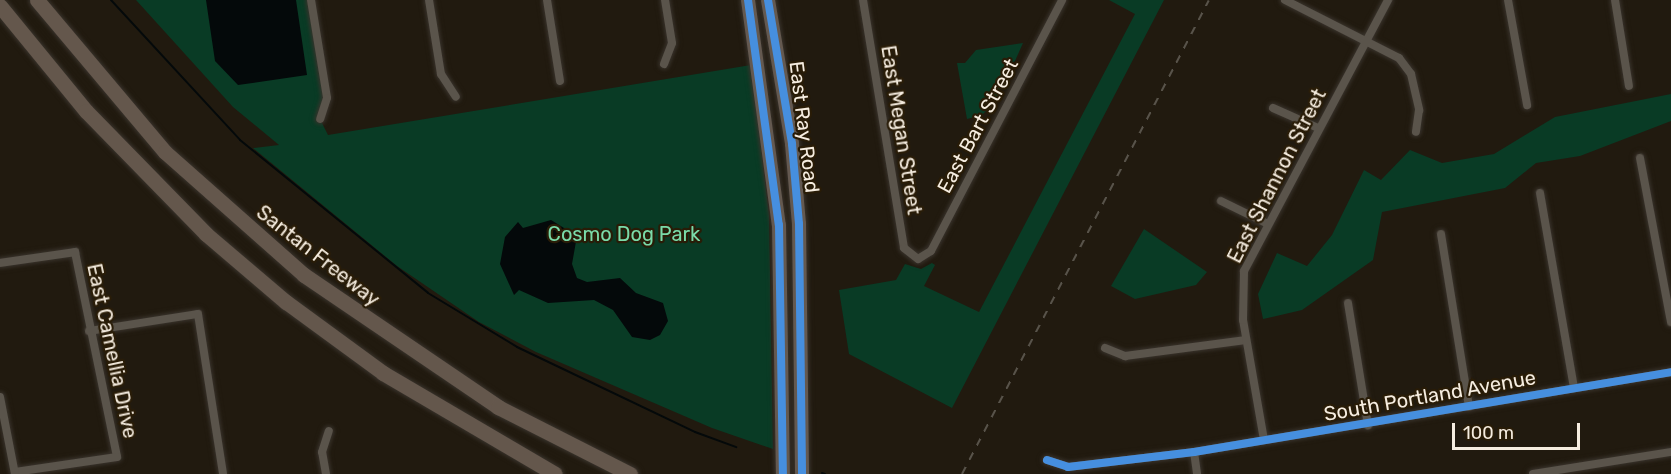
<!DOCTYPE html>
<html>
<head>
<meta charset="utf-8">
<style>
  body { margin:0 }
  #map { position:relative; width:1671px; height:474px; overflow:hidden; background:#211a0f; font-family:Rubik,sans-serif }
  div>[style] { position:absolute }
  .green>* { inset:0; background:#093b25 }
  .water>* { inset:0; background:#04090a }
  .stream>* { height:2px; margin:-1px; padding:0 1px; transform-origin:1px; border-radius:1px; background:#04090a }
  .roads { filter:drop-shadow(0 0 2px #39332c) drop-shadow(0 0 2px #39332c) }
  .minor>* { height:8px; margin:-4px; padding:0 4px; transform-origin:4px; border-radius:4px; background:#5a544b }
  .primary>* { height:14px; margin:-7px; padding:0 7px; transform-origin:7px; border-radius:7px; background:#645950 }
  .motorway>* { height:15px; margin:-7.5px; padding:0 7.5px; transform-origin:7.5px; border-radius:7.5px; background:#64574c }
  .rail>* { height:2px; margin-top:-1px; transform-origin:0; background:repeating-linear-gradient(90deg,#58534a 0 8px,transparent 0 16px) }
  .cycleway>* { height:8px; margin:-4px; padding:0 4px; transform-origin:4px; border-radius:4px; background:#468fdf }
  span { translate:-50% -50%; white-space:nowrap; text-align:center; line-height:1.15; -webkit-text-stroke:4.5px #291c07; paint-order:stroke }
  .street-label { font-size:20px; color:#f6ede0 }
  .park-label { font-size:20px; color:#7adba9 }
  .scale { position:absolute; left:1452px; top:423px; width:128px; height:27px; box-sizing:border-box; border:3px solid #f6ede0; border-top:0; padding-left:8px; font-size:18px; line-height:21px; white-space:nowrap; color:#f6ede0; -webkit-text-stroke:4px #291c07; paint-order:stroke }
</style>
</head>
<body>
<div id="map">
  <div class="green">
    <i style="clip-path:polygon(136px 0,311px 0,327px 98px,320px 119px,328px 135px,751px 65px,769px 215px,773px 449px,712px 428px,536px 352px,479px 322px,397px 266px,253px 148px,279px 145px,233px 107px)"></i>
    <i style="clip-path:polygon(1109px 0,1164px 0,952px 408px,849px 354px,839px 290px,896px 280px,905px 264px,921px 269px,932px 263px,935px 265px,924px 286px,979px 312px,1135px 14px)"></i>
    <i style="clip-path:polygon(1023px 43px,1015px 61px,1004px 68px,998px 99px,982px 115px,967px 119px,957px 63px,965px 63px,976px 50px)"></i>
    <i style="clip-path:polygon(1671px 94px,1671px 121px,1580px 156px,1536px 163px,1505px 188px,1382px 212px,1373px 260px,1302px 310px,1263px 319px,1258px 294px,1277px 253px,1307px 266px,1332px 235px,1364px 170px,1381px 180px,1410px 150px,1442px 163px,1494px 154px,1555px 117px)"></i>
    <i style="clip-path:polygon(1144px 229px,1207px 272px,1196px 285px,1135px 299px,1111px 286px)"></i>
  </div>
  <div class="water">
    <i style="clip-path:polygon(206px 0,296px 0,307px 75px,238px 85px,215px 61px)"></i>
    <i style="clip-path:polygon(551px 220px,577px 236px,572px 264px,577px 278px,587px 282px,620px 278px,636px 293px,663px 303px,668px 321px,660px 335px,650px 340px,632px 337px,613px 310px,594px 300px,548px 303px,519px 290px,514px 295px,500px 264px,505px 237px,518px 222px,523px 228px)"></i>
  </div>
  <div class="stream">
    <i style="left:111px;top:0;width:190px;rotate:47.3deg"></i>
    <i style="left:240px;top:140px;width:242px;rotate:39.1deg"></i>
    <i style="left:428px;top:293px;width:104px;rotate:31.2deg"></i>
    <i style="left:517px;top:347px;width:197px;rotate:25.5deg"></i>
    <i style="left:695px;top:432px;width:44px;rotate:20.1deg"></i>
    <i style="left:822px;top:473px;width:3px;rotate:18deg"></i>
  </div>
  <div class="roads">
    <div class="minor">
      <i style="left:311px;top:0;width:99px;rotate:80.7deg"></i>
      <i style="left:327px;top:98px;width:22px;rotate:108deg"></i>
      <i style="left:429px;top:0;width:75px;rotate:80.8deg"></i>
      <i style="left:441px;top:74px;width:27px;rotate:57deg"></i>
      <i style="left:547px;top:0;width:82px;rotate:80.9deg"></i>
      <i style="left:863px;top:0;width:251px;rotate:80.6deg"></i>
      <i style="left:904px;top:248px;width:18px;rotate:38deg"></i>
      <i style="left:918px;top:259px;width:15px;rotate:-32deg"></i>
      <i style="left:931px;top:251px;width:283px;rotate:-62.4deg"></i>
      <i style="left:1285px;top:0;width:128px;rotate:27deg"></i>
      <i style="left:1399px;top:58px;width:20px;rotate:53deg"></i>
      <i style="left:1411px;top:74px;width:37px;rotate:77deg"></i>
      <i style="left:1419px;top:110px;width:22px;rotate:98deg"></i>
      <i style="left:1508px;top:0;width:107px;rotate:79.7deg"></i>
      <i style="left:1615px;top:0;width:87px;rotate:80.8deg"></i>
      <i style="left:664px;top:64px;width:22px;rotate:-69deg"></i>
      <i style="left:672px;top:43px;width:44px;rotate:-99.2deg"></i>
      <i style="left:1273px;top:108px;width:49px;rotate:24deg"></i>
      <i style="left:1640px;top:158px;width:167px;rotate:79.3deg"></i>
      <i style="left:1540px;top:193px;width:198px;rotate:80.1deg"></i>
      <i style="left:1221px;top:201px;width:50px;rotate:26.1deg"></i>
      <i style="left:1441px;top:234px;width:175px;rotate:80.8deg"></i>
      <i style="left:0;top:263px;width:76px;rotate:-8.3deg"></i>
      <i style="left:75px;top:252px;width:209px;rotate:78.4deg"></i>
      <i style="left:117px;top:457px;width:103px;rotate:171.6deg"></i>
      <i style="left:1348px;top:303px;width:124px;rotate:80.7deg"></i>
      <i style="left:89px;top:331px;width:110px;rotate:-8.9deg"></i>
      <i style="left:198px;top:314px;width:162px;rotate:81.1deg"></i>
      <i style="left:1105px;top:348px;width:22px;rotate:22deg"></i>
      <i style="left:1125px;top:356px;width:122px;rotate:-7.5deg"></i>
      <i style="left:0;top:397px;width:78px;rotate:79deg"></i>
      <i style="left:1264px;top:440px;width:122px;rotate:-99.9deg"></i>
      <i style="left:1243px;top:320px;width:49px;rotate:-88.8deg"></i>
      <i style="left:1244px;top:271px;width:307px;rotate:-62deg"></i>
      <i style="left:1194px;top:452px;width:22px;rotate:82deg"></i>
      <i style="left:1047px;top:460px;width:22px;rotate:18deg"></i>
      <i style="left:1068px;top:467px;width:127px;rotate:-6.8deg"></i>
      <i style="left:1194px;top:452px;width:484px;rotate:-9.5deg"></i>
      <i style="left:326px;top:474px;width:22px;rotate:-100deg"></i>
      <i style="left:322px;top:452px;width:22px;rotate:-72deg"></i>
      <i style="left:1533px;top:474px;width:140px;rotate:-9.1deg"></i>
    </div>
    <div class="primary">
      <i style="left:748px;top:0;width:227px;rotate:82.2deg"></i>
      <i style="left:779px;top:225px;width:249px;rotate:89.1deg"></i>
      <i style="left:768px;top:0;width:146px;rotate:80.5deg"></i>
      <i style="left:792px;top:144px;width:80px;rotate:85deg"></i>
      <i style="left:799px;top:224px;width:250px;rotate:89.3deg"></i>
    </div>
    <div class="motorway">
      <i style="left:37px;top:0;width:199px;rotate:49.9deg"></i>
      <i style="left:165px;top:152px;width:186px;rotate:41.5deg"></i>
      <i style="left:304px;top:275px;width:235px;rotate:34.2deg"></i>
      <i style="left:498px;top:407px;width:148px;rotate:26.9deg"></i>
      <i style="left:0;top:6px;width:136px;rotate:50.7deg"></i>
      <i style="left:86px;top:111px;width:172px;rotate:45.7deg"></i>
      <i style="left:206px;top:234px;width:105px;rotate:40.4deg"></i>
      <i style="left:286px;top:302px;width:120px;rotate:36.2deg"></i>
      <i style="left:383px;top:373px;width:199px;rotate:30.4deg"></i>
    </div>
  </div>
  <div class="rail">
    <i style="left:962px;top:474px;width:534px;rotate:-62.48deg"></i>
  </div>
  <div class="cycleway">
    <i style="left:748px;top:0;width:227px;rotate:82.2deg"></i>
    <i style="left:779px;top:225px;width:249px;rotate:89.1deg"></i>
    <i style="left:768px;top:0;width:146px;rotate:80.5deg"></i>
    <i style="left:792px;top:144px;width:80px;rotate:85deg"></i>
    <i style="left:799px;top:224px;width:250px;rotate:89.3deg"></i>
    <i style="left:1047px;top:460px;width:22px;rotate:18deg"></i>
    <i style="left:1068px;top:467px;width:127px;rotate:-6.8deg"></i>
    <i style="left:1194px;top:452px;width:484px;rotate:-9.5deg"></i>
  </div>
  <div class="street-label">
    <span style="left:978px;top:126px;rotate:-62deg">East Bart Street</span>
    <span style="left:804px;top:127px;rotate:83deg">East Ray Road</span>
    <span style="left:901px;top:130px;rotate:81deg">East Megan Street</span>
    <span style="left:1277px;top:176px;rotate:-63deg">East Shannon Street</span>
    <span style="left:318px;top:256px;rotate:38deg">Santan Freeway</span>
    <span style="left:112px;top:351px;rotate:78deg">East Camellia Drive</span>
    <span style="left:1430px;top:396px;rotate:-10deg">South Portland Avenue</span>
  </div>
  <div class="park-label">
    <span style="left:624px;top:234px">Cosmo Dog Park</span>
  </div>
  <div class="scale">100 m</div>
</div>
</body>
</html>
